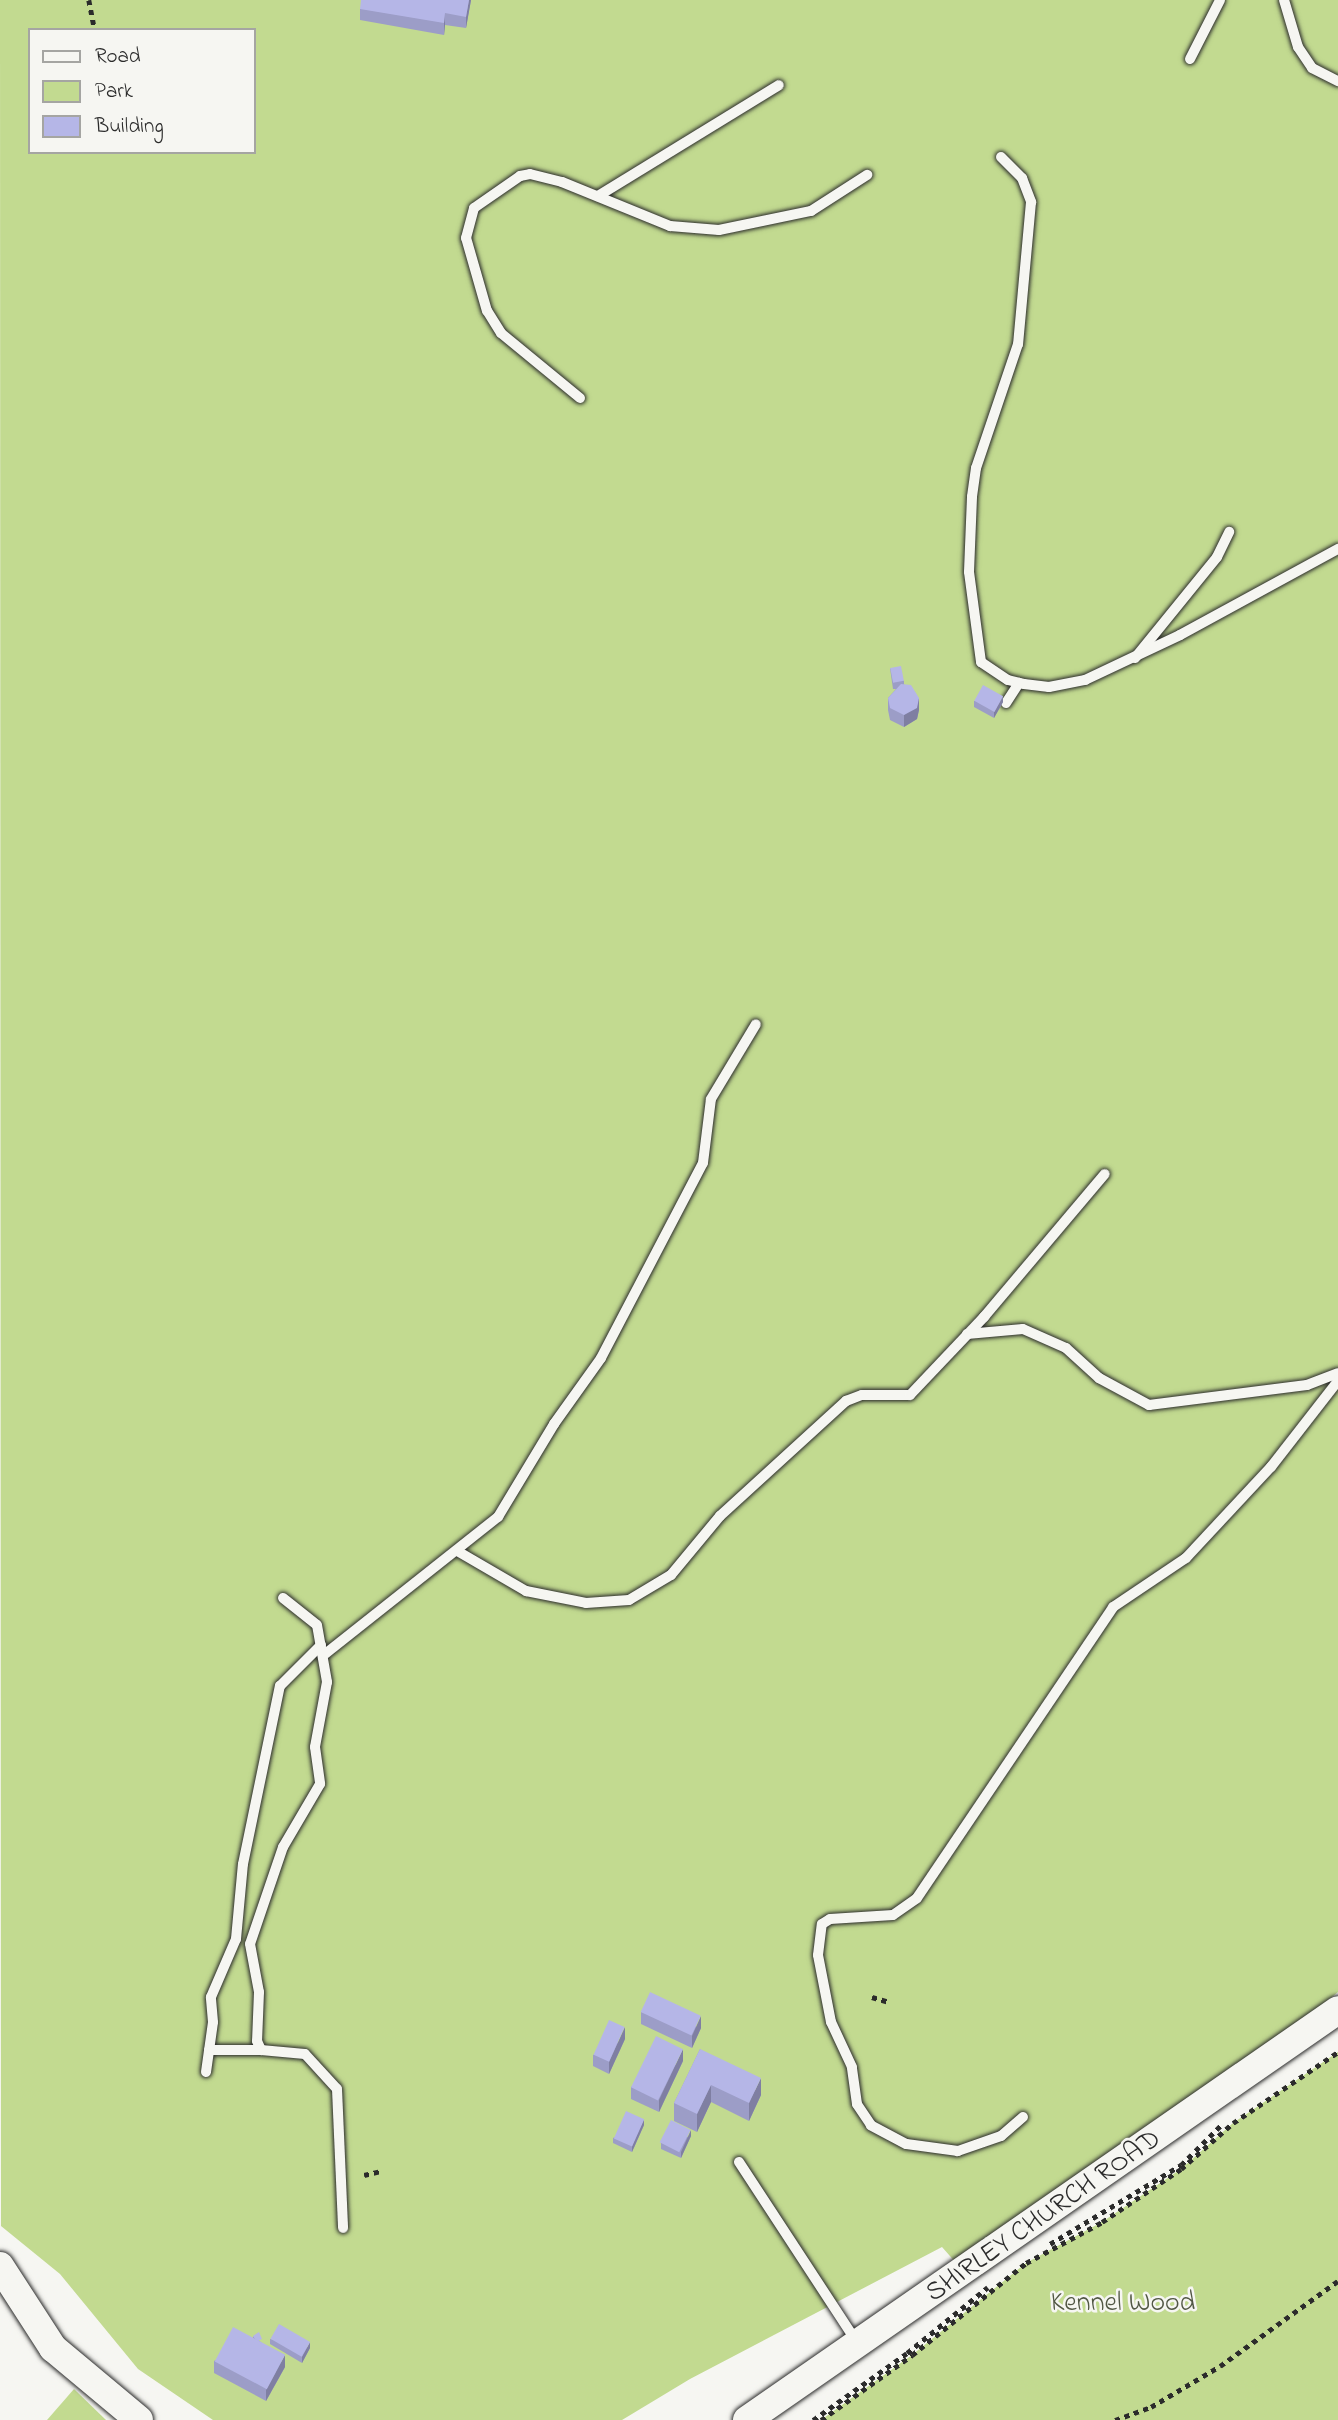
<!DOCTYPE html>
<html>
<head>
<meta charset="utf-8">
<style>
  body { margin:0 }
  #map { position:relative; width:1338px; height:2420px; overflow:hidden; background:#f6f6f2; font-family:"Indie Flower",sans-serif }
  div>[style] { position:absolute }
  .green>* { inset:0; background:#c2da90 }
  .path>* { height:4.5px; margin-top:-2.25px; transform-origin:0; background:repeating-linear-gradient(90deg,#2b2b2b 0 5px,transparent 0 10px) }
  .roads { filter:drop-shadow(0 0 2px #2b2b2b) drop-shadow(0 0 2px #2b2b2b) }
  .lane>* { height:10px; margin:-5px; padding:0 5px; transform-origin:5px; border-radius:5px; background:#f6f6f2 }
  .secondary>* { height:28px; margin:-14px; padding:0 14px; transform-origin:14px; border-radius:14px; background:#f6f6f2 }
  .wall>* { inset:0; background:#9c9dc7 }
  .shaded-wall>* { inset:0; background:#7f7fa2 }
  .building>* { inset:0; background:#b5b6e7; transform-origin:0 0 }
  span { translate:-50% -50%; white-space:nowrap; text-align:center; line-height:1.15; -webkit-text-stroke:5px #f6f6f2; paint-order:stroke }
  .street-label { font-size:28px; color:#2b2b2b }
  .park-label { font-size:28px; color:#515744 }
  .legend { position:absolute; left:28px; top:28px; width:228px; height:126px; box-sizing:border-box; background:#f6f6f2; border:2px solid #a5a5a2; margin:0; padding:9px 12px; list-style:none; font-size:21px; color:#2b2b2b }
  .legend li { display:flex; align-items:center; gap:14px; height:35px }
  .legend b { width:35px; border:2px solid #a5a5a2 }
</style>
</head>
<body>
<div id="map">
  <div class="green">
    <i style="clip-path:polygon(evenodd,0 0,1338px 0,1338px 1992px,1263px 2054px,957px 2264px,942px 2247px,690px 2379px,622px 2420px,213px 2420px,138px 2369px,60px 2274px,1px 2226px,0 0,30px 30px,254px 30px,254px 152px,30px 152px,30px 30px)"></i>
    <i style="clip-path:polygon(1338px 2052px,1338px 2420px,821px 2420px,912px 2355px,1026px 2263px,1102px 2222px,1181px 2169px,1233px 2123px)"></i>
    <i style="clip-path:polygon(74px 2389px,106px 2420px,47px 2420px)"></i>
  </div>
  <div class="path">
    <i style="left:89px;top:0;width:31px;rotate:79deg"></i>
    <i style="left:872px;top:1997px;width:19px;rotate:16deg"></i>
    <i style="left:364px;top:2175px;width:17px;rotate:-13deg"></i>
    <i style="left:1050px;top:2244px;width:153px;rotate:-31.1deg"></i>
    <i style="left:1181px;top:2165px;width:58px;rotate:-45deg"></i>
    <i style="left:813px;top:2420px;width:115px;rotate:-35.5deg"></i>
    <i style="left:907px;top:2353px;width:104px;rotate:-39.2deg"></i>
    <i style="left:821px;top:2420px;width:112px;rotate:-35.5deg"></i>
    <i style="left:912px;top:2355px;width:146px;rotate:-38.9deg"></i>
    <i style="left:1026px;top:2263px;width:86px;rotate:-28.3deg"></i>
    <i style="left:1102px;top:2222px;width:95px;rotate:-33.9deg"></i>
    <i style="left:1181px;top:2169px;width:69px;rotate:-41.5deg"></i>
    <i style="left:1233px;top:2123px;width:127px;rotate:-34.1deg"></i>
    <i style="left:1115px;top:2420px;width:38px;rotate:-20deg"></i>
    <i style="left:1151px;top:2407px;width:80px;rotate:-30.7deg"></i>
    <i style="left:1220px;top:2366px;width:145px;rotate:-35.8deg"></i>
  </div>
  <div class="roads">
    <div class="lane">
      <i style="left:1284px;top:0;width:49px;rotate:73.4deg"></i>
      <i style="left:1298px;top:47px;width:25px;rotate:56deg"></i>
      <i style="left:1312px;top:68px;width:29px;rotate:27deg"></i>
      <i style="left:1190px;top:59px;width:66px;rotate:-63deg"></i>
      <i style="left:1001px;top:157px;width:30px;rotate:45deg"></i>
      <i style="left:1022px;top:178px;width:26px;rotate:69deg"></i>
      <i style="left:1031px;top:202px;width:143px;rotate:95.2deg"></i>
      <i style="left:1018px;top:344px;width:131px;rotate:108.7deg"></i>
      <i style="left:976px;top:468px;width:29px;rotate:98deg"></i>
      <i style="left:972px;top:497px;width:75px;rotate:92.3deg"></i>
      <i style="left:969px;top:572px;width:91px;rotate:82.4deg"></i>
      <i style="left:981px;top:662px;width:32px;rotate:34deg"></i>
      <i style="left:1008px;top:680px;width:16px;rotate:14deg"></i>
      <i style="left:1024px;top:684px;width:25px;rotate:7deg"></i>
      <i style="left:1049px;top:687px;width:37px;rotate:-11deg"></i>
      <i style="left:1085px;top:680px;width:105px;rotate:-25.3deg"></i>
      <i style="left:1180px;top:635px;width:180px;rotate:-28.6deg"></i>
      <i style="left:598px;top:196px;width:212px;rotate:-31.5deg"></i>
      <i style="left:580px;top:398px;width:102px;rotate:-140.6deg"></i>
      <i style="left:501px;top:333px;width:26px;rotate:-122deg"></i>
      <i style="left:487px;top:311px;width:76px;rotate:-106deg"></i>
      <i style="left:466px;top:238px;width:31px;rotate:-75deg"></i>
      <i style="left:474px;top:208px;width:56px;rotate:-34.8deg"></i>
      <i style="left:520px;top:176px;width:10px;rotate:-11deg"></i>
      <i style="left:530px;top:174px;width:33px;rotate:14deg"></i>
      <i style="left:562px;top:182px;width:117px;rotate:22.2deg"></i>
      <i style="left:670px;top:226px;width:49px;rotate:4.7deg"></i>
      <i style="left:719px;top:230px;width:94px;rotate:-11.7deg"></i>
      <i style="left:811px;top:211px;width:67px;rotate:-32.7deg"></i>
      <i style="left:1135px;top:658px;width:130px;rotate:-50.9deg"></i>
      <i style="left:1217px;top:557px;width:28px;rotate:-64deg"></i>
      <i style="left:1006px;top:703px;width:24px;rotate:-57deg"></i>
      <i style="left:967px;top:1334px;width:56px;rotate:-5.1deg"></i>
      <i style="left:1023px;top:1329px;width:47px;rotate:23.8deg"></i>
      <i style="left:1066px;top:1348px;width:45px;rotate:42.3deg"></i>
      <i style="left:1099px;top:1378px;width:57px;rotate:28.4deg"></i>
      <i style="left:1149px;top:1405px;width:159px;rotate:-7.2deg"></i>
      <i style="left:1307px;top:1385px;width:33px;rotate:-21deg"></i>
      <i style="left:459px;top:1552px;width:78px;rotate:30.2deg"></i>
      <i style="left:526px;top:1591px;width:61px;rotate:11.3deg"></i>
      <i style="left:586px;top:1603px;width:43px;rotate:-4deg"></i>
      <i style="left:629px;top:1600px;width:49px;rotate:-30.8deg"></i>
      <i style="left:671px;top:1575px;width:77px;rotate:-50.3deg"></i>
      <i style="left:720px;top:1516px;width:171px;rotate:-42.4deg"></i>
      <i style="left:846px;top:1401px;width:17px;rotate:-21deg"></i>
      <i style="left:862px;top:1395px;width:48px"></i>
      <i style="left:910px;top:1395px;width:108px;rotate:-46.5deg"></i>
      <i style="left:984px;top:1317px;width:187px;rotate:-49.8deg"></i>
      <i style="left:283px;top:1598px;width:43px;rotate:38.5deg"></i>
      <i style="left:317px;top:1625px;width:58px;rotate:80deg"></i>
      <i style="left:327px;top:1682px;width:66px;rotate:100.5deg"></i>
      <i style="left:315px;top:1747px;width:37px;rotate:82deg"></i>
      <i style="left:320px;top:1784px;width:73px;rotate:120.4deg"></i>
      <i style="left:283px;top:1847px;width:102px;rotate:108.8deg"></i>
      <i style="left:250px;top:1944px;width:49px;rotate:79.4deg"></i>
      <i style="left:259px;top:1992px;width:49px;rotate:92.3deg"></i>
      <i style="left:257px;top:2041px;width:10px;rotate:66deg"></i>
      <i style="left:261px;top:2050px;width:44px;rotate:5.2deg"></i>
      <i style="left:305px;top:2054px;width:47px;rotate:47.6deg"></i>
      <i style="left:337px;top:2089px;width:139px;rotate:87.5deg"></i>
      <i style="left:325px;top:1654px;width:221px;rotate:-38.4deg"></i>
      <i style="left:498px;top:1517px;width:109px;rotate:-58.9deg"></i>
      <i style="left:554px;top:1424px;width:81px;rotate:-54.5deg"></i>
      <i style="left:601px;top:1358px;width:220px;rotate:-62.4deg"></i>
      <i style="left:703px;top:1163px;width:64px;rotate:-82.9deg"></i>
      <i style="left:711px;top:1099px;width:87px;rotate:-59deg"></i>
      <i style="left:209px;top:2050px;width:52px"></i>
      <i style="left:206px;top:2072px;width:50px;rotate:-82deg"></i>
      <i style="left:213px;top:2022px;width:25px;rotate:-95deg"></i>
      <i style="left:211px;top:1997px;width:63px;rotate:-66.7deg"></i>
      <i style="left:236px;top:1939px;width:75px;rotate:-84.7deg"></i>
      <i style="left:243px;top:1864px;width:182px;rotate:-78.3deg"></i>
      <i style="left:280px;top:1686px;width:58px;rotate:-45deg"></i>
      <i style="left:1023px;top:2117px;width:29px;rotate:139deg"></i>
      <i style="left:1001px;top:2136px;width:46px;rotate:160.8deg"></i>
      <i style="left:958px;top:2151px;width:52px;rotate:-172.3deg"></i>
      <i style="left:906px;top:2144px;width:40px;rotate:-152deg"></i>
      <i style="left:871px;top:2125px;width:25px;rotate:-124deg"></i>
      <i style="left:857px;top:2104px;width:37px;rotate:-98deg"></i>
      <i style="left:852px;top:2067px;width:50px;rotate:-115deg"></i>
      <i style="left:831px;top:2022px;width:68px;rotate:-101deg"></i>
      <i style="left:818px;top:1955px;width:31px;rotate:-83deg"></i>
      <i style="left:822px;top:1924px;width:9px;rotate:-32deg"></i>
      <i style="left:830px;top:1919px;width:63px;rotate:-3.6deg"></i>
      <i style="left:893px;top:1915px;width:29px;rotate:-35deg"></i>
      <i style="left:917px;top:1898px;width:351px;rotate:-56deg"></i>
      <i style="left:1113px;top:1607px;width:88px;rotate:-33.9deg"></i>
      <i style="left:1186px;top:1558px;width:125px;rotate:-47deg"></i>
      <i style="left:1271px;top:1467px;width:109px;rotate:-52.1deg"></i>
      <i style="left:739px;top:2162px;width:215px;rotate:56.8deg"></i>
    </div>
    <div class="secondary">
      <i style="left:0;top:2266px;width:98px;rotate:57.1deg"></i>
      <i style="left:53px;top:2348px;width:112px;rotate:39.9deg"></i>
      <i style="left:747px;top:2420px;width:719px;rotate:-34.75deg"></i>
    </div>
  </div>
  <div class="wall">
    <i style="clip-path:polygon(471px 0,466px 28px,445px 25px,444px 35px,360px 20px,360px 9px)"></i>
    <i style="clip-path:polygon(890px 668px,904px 681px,904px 684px,919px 710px,917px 719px,904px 727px,890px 720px,888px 710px,888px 698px,896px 689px,893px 689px)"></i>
    <i style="clip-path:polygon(974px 701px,1003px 702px,994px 718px,974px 707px)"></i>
    <i style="clip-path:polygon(641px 2012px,701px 2028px,692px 2048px,641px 2024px)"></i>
    <i style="clip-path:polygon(625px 2039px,609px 2074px,593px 2066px,593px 2055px)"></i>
    <i style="clip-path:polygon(700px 2049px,761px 2095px,749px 2121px,711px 2102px,697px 2132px,674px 2121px,674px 2103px)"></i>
    <i style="clip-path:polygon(683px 2061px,659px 2112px,631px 2099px,631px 2087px)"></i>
    <i style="clip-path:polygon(644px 2125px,632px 2152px,613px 2143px,613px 2138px)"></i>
    <i style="clip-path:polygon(691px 2136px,681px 2158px,661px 2149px,661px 2143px)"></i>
    <i style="clip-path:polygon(253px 2336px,262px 2343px,285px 2367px,266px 2401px,214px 2373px,214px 2361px,253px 2338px)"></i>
    <i style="clip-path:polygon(270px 2339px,310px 2348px,302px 2363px,270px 2344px)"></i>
  </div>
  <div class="shaded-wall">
    <i style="clip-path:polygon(469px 0,471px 0,466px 28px,466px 17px)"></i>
    <i style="clip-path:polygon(445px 13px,445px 25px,444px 35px,444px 23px)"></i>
    <i style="clip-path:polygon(1003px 696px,1003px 702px,994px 718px,994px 712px)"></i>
    <i style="clip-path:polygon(919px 698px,919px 710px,917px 719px,904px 727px,904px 715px)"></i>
    <i style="clip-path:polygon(701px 2016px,701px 2028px,692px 2048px,692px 2036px)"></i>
    <i style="clip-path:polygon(625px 2027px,625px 2039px,609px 2074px,609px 2062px)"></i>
    <i style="clip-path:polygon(683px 2049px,683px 2061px,659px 2112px,659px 2100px)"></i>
    <i style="clip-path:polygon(761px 2078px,761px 2095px,749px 2121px,749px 2103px)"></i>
    <i style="clip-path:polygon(711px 2085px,711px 2102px,697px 2132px,697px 2114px)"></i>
    <i style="clip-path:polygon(644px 2119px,644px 2125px,632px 2152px,632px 2146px)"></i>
    <i style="clip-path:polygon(691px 2130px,691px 2136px,681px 2158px,681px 2152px)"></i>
    <i style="clip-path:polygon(310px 2342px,310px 2348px,302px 2363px,302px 2357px)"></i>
    <i style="clip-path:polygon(285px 2355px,285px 2367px,266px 2401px,266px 2390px)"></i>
  </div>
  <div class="building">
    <i style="clip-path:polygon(361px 0,469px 0,466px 17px,445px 13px,444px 23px,360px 9px)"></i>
    <i style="left:901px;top:666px;width:15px;height:11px;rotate:79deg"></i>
    <i style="clip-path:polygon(901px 684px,911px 685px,919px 698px,917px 708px,904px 715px,890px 708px,888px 698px)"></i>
    <i style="left:983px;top:685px;width:23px;height:18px;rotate:29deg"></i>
    <i style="left:650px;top:1992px;width:56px;height:22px;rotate:25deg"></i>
    <i style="left:609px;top:2020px;width:17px;height:38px;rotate:24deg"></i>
    <i style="left:656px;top:2036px;width:30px;height:57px;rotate:26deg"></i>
    <i style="clip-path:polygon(700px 2049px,761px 2078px,749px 2103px,711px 2085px,697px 2114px,674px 2103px)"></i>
    <i style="left:626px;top:2111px;width:20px;height:30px;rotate:24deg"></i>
    <i style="left:671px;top:2120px;width:22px;height:25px;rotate:27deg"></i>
    <i style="left:279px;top:2324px;width:36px;height:17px;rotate:30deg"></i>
    <i style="left:233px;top:2327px;width:59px;height:39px;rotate:28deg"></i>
    <i style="clip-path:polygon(259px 2332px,262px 2339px,258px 2341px,255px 2339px,253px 2336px)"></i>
  </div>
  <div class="street-label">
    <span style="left:1044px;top:2217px;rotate:-35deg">SHIRLEY CHURCH ROAD</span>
  </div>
  <div class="park-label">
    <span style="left:1123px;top:2304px">Kennel Wood</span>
  </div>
  <ul class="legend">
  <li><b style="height:9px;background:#f6f6f2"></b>Road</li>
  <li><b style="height:19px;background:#c2da90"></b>Park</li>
  <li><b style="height:19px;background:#b5b6e7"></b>Building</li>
  </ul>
</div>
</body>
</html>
